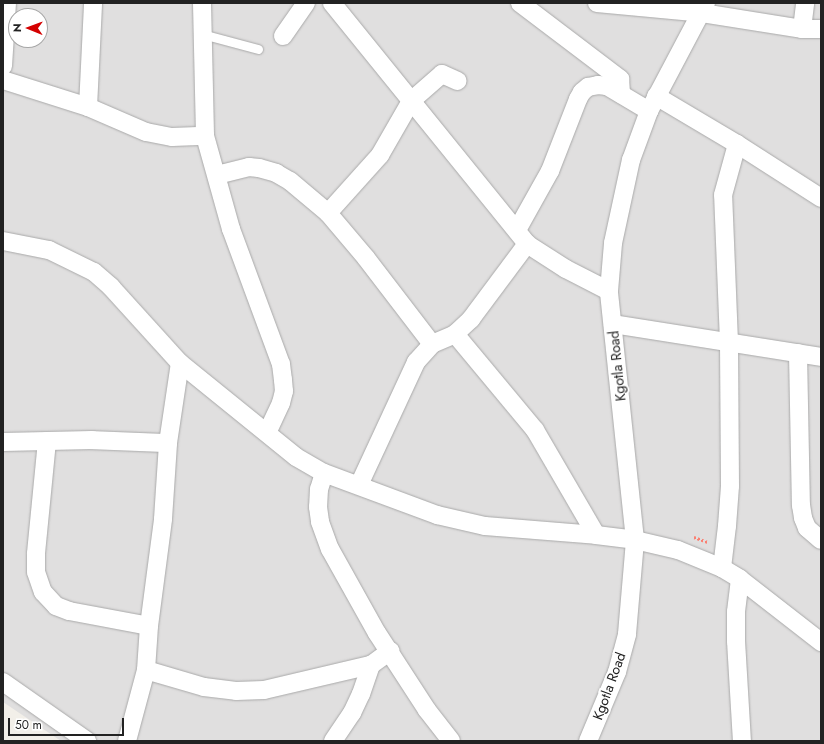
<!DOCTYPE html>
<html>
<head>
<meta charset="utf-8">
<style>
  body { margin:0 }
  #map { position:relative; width:824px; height:744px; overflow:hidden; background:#f2efe9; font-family:Jost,sans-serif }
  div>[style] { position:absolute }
  .residential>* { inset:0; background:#e0dfdf }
  .path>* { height:2.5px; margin-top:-1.25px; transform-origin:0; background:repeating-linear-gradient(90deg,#fa8072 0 2px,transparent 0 4px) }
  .roads { filter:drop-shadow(0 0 1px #a9a9a9) drop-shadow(0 0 1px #a9a9a9) }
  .service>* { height:9px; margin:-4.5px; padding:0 4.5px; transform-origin:4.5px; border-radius:4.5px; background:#fff }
  .minor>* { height:18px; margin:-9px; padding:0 9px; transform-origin:9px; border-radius:9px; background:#fff }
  span { translate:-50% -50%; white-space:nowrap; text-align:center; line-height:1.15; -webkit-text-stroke:4px #fff; paint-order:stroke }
  .street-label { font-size:14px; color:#222 }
  .frame { position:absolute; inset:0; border:4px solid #222; pointer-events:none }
  .north { position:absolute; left:8px; top:8px; width:40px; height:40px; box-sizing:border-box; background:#fff; border:1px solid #a7a7a7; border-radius:50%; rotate:271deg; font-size:11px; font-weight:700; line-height:16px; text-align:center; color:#222 }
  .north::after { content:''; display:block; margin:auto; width:14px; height:18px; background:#d40000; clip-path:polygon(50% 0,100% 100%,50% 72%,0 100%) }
  .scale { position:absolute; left:8px; top:718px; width:116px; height:18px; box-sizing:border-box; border:2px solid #222; border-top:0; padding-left:5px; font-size:12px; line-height:14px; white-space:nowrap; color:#222; -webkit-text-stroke:3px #fff; paint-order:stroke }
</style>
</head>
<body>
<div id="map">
  <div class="residential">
    <i style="clip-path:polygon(evenodd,3px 3px,821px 3px,821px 741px,61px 741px,3px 702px,3px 3px,16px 16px,40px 16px,40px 40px,16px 40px,16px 16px)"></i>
  </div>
  <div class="path">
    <i style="left:694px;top:537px;width:15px;rotate:20deg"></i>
  </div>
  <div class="roads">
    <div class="service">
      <i style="left:202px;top:34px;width:58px;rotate:15deg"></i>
    </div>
    <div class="minor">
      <i style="left:202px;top:3px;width:133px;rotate:88.7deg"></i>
      <i style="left:205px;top:136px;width:97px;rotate:74.4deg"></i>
      <i style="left:231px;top:229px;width:144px;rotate:69.7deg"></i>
      <i style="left:281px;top:364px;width:16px;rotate:83deg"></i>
      <i style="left:283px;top:380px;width:11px;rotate:85deg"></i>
      <i style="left:284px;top:391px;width:12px;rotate:104deg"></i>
      <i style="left:281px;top:403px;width:33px;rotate:115deg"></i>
      <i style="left:332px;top:3px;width:310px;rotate:51deg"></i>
      <i style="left:527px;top:244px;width:46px;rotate:32.7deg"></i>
      <i style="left:566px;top:269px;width:48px;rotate:27.1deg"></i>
      <i style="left:520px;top:3px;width:126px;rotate:37.2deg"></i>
      <i style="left:620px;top:79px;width:15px;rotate:86deg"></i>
      <i style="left:597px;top:3px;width:105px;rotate:5.4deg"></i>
      <i style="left:702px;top:13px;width:101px;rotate:9.1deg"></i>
      <i style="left:802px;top:29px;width:19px"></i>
      <i style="left:802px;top:29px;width:26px;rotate:-83deg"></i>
      <i style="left:283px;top:36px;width:40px;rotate:-55.1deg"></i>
      <i style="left:3px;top:66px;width:63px;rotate:-86.4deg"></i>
      <i style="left:3px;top:80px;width:89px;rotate:17.6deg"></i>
      <i style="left:88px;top:107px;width:63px;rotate:23.3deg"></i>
      <i style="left:146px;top:132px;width:26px;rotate:11deg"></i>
      <i style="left:172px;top:137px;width:33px;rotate:-2deg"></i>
      <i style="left:656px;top:96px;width:94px;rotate:30.7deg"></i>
      <i style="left:737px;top:144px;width:100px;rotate:32.7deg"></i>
      <i style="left:88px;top:107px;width:104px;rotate:-87.2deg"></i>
      <i style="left:217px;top:175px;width:33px;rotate:-14deg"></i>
      <i style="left:249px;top:167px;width:10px;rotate:6deg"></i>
      <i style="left:259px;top:168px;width:18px;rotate:16deg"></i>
      <i style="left:276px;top:173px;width:16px;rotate:30deg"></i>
      <i style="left:290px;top:181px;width:50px;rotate:40.1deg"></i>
      <i style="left:328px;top:213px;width:59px;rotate:49.8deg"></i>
      <i style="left:366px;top:258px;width:108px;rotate:52.5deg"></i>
      <i style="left:328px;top:213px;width:78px;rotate:-48.1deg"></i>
      <i style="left:380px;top:155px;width:62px;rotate:-60.1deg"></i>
      <i style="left:411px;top:101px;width:41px;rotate:-41.1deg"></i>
      <i style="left:442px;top:74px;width:17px;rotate:24deg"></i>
      <i style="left:517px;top:230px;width:68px;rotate:-60.8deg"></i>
      <i style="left:550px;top:171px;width:77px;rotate:-68.7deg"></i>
      <i style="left:578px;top:99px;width:8px;rotate:-60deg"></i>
      <i style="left:582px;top:92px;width:8px;rotate:-40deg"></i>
      <i style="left:588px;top:87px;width:10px;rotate:-11deg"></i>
      <i style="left:598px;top:85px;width:9px;rotate:6deg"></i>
      <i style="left:607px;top:86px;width:49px;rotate:30.8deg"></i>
      <i style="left:3px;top:241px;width:47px;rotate:11.1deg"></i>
      <i style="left:49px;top:250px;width:50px;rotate:26.1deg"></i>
      <i style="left:94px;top:272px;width:23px;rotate:41deg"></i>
      <i style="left:111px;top:287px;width:103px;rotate:47.8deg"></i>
      <i style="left:180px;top:363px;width:149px;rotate:39deg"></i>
      <i style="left:296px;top:457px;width:32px;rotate:30deg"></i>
      <i style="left:324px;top:473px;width:121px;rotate:20.4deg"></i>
      <i style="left:437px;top:515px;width:49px;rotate:12.9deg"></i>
      <i style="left:485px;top:526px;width:111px;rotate:4.6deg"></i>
      <i style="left:596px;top:535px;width:39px;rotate:7deg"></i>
      <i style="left:635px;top:540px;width:44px;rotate:13.1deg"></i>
      <i style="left:678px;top:550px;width:48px;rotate:22.2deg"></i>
      <i style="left:722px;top:568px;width:21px;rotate:31deg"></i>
      <i style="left:740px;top:579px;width:103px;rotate:37.9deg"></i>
      <i style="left:613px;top:324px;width:211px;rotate:9deg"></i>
      <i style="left:455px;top:334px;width:125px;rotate:50.2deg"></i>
      <i style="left:535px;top:430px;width:121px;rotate:59.8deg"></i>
      <i style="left:798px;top:353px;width:152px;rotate:88.9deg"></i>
      <i style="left:801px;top:505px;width:13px;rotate:81deg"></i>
      <i style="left:803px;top:518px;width:11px;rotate:68deg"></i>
      <i style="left:807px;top:528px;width:18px;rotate:41deg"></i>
      <i style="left:47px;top:441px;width:114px;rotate:95.6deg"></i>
      <i style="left:36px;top:554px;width:18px;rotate:90deg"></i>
      <i style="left:36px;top:572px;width:21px;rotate:71deg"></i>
      <i style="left:43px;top:592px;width:19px;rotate:47deg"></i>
      <i style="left:56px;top:606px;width:14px;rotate:21deg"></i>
      <i style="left:69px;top:611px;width:81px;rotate:10.6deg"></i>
      <i style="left:3px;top:442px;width:89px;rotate:-1.3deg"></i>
      <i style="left:92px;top:440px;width:76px;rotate:2.3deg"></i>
      <i style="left:324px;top:473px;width:17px;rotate:107deg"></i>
      <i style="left:319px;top:489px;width:18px;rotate:93deg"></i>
      <i style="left:318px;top:507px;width:15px;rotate:82deg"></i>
      <i style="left:320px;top:522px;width:29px;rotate:70deg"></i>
      <i style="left:330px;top:549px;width:96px;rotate:60.8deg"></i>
      <i style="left:377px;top:633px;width:92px;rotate:57deg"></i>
      <i style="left:427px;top:710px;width:39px;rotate:52deg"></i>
      <i style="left:359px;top:485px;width:136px;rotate:-65.1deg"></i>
      <i style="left:416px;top:362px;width:24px;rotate:-48deg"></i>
      <i style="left:432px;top:344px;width:25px;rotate:-23deg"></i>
      <i style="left:455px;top:334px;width:22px;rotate:-43deg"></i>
      <i style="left:471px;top:319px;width:94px;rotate:-53.3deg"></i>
      <i style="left:722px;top:568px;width:42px;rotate:-83.2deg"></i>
      <i style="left:727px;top:526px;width:40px;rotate:-85.7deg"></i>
      <i style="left:730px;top:486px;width:144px;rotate:-90.4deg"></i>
      <i style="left:729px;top:342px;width:147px;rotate:-92.3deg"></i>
      <i style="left:723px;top:195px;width:53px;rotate:-74.6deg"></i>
      <i style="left:740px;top:579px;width:33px;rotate:97deg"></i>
      <i style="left:736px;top:612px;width:29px;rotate:90deg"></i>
      <i style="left:736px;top:641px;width:100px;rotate:86.6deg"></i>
      <i style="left:146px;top:670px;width:60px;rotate:16.3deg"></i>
      <i style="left:204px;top:687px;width:32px;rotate:7deg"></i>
      <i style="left:236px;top:691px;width:28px;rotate:-2deg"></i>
      <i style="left:264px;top:690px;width:110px;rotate:-13.2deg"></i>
      <i style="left:371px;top:665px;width:24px;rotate:-36deg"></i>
      <i style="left:3px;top:682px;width:103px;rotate:35.1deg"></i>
      <i style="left:127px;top:741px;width:73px;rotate:-75deg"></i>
      <i style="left:146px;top:670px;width:44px;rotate:-86.1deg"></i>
      <i style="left:149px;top:626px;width:108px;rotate:-82.5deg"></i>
      <i style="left:163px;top:519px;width:76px;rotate:-86.2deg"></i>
      <i style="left:168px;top:443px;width:81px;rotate:-81.5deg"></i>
      <i style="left:333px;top:741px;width:34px;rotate:-56deg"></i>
      <i style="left:352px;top:713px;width:21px;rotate:-65deg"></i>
      <i style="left:361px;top:694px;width:31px;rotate:-71deg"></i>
      <i style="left:588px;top:741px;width:75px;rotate:-67.2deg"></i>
      <i style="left:617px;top:672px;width:39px;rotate:-75deg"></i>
      <i style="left:627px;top:634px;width:94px;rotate:-85.1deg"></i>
      <i style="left:635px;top:540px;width:250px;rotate:-96deg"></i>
      <i style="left:609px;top:291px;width:48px;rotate:-85.2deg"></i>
      <i style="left:613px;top:243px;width:85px;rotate:-77.8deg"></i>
      <i style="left:631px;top:160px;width:52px;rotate:-69.8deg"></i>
      <i style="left:649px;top:111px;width:122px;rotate:-62.2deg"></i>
    </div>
  </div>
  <div class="street-label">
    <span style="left:617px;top:366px;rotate:-96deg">Kgotla Road</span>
    <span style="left:609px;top:686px;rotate:-70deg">Kgotla Road</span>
  </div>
  <div class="frame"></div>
  <div class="north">N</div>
  <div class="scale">50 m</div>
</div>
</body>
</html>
